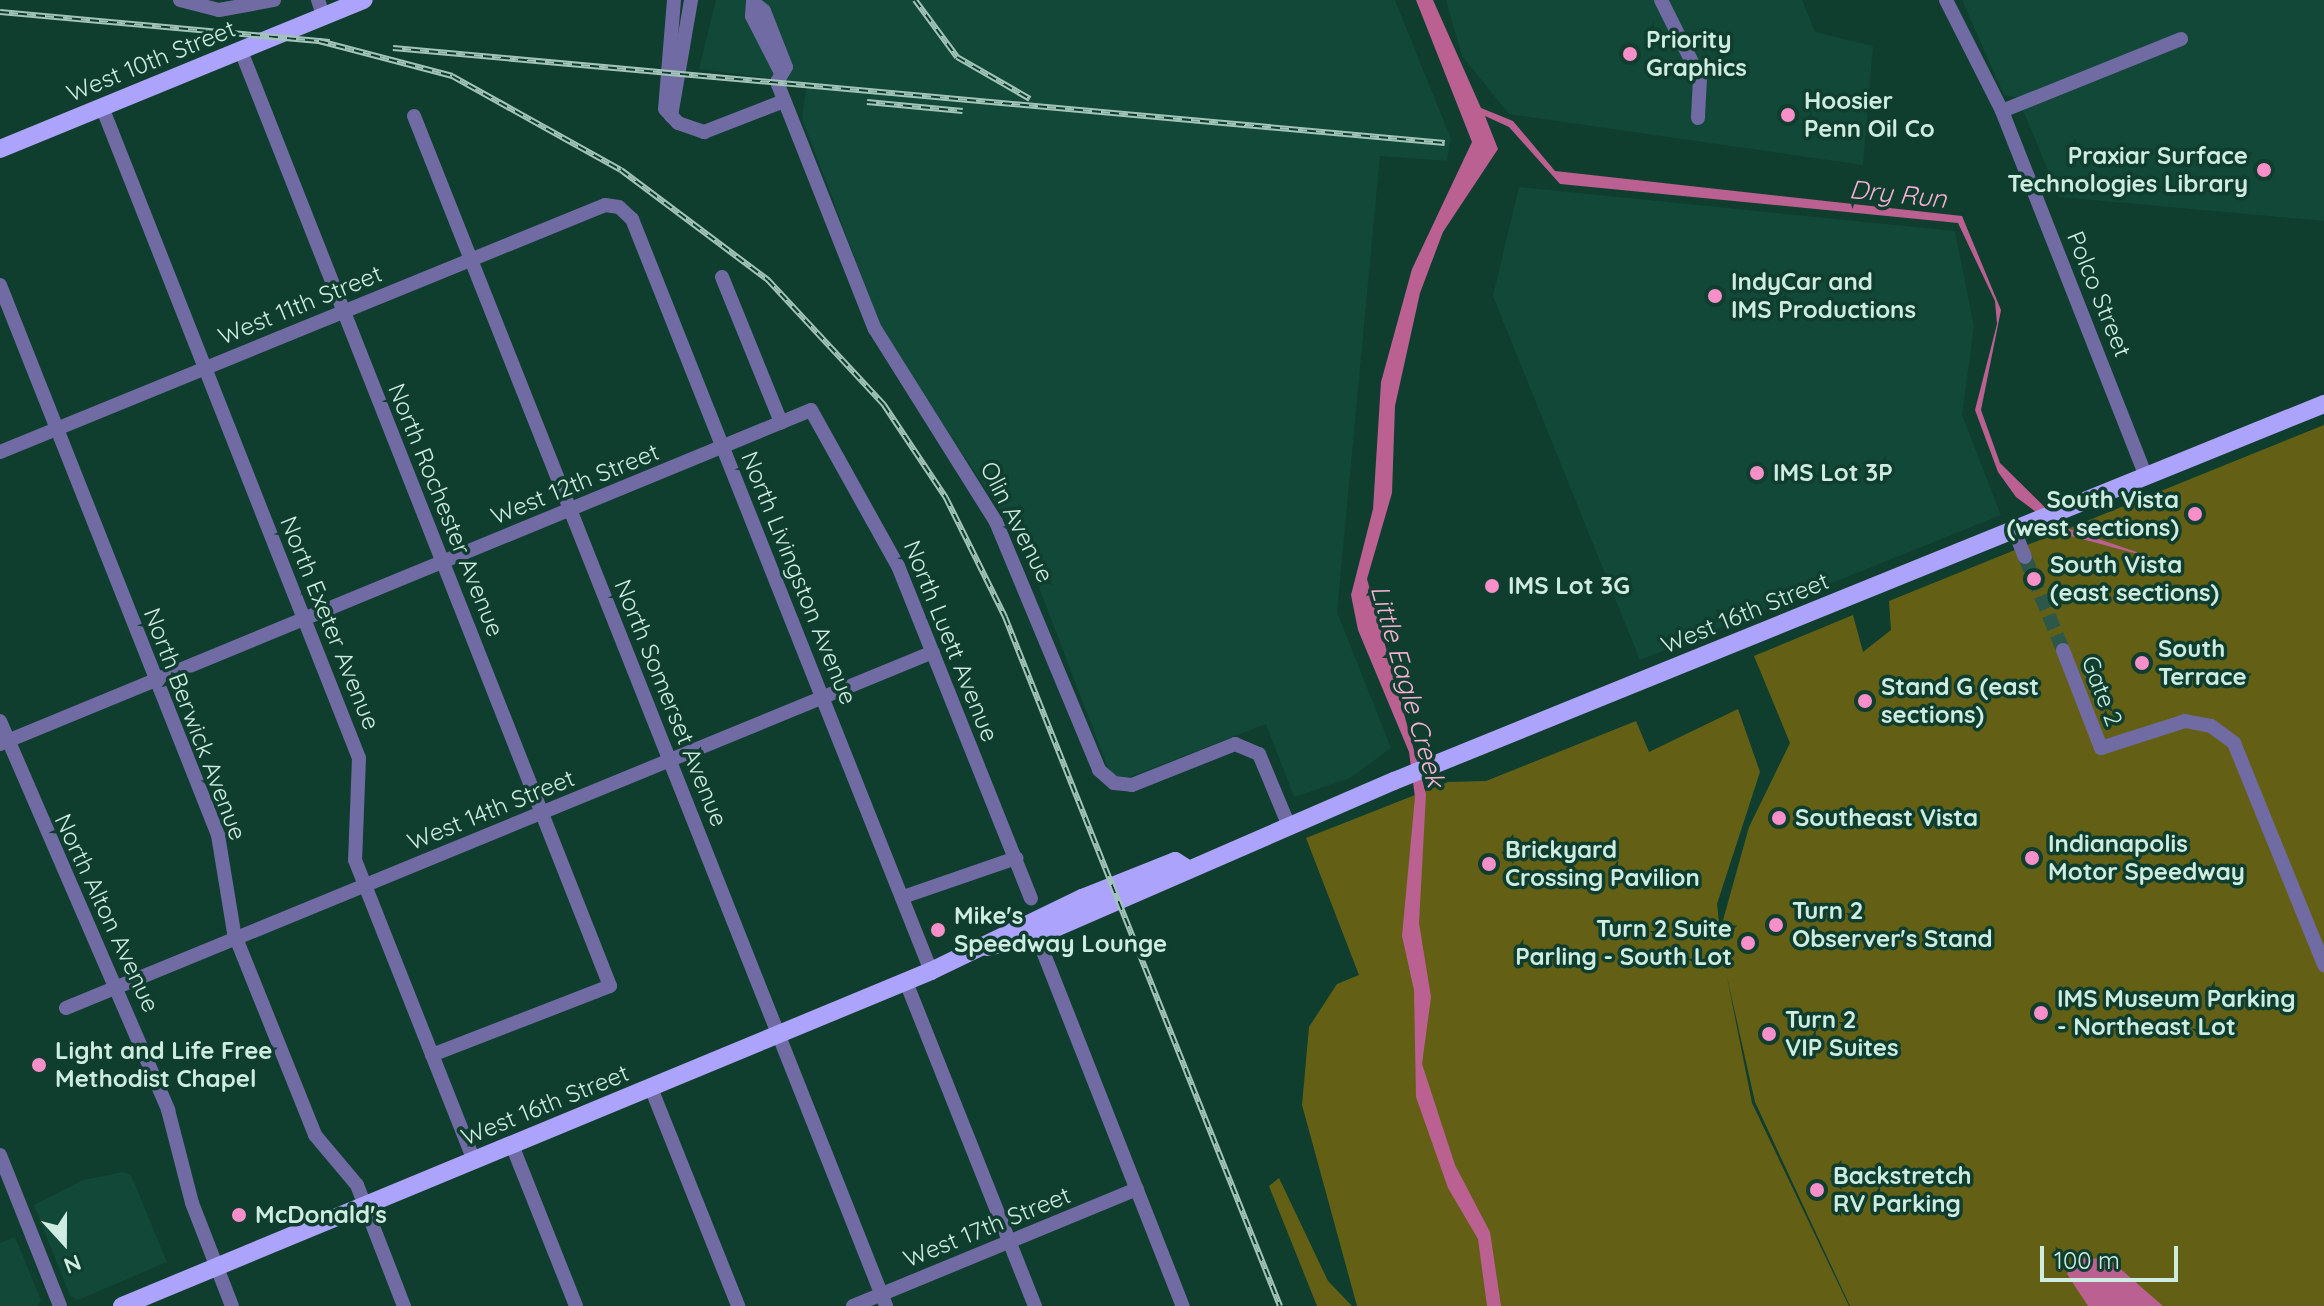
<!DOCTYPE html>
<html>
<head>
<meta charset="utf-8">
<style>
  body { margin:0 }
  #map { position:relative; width:2324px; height:1306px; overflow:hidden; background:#0f3d2e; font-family:Quicksand,sans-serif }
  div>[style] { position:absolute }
  .built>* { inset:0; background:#124837 }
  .green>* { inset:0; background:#636016 }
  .water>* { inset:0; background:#ba6192 }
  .minor-tunnel>* { height:14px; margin-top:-7px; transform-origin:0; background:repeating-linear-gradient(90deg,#2c5749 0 14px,transparent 0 21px) }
  .minor>* { height:14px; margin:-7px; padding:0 7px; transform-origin:7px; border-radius:7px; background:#706ba2 }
  .major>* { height:18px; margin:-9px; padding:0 9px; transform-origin:9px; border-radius:9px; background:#aca3fd }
  .rail>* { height:6px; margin-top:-3px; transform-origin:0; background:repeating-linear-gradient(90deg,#0f3d2e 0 9px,#a3c4b8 0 18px); box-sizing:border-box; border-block:2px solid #a3c4b8 }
  .dots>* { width:22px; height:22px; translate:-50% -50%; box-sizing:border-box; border:4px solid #0f3d2e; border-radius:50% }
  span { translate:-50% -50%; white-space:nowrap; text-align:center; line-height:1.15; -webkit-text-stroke:7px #0f3d2e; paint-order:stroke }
  .poi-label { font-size:24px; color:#cfece0; font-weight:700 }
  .left { translate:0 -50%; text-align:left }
  .right { translate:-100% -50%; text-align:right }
  .street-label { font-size:24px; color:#cfece0 }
  .water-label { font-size:26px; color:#fab3d7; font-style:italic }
  .north { position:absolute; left:24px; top:1202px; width:80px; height:80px; -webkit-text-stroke:6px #0f3d2e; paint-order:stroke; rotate:159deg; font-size:22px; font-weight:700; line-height:32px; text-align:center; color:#cfece0 }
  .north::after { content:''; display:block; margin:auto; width:28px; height:36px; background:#cfece0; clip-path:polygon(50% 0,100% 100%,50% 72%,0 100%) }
  .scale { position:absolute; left:2040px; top:1246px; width:138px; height:36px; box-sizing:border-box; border:4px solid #cfece0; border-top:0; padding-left:10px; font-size:24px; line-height:28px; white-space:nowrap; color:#cfece0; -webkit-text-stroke:6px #0f3d2e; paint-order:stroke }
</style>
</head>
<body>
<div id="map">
  <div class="built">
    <i style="clip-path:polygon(716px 0,1395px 0,1451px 139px,1447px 161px,1380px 156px,1337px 612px,1391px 748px,1350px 778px,1294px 797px,1266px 724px,1124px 779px,1110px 773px,1022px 543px,884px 335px,802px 118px,807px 83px,699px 69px)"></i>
    <i style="clip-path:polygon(1446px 0,1802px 0,1815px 32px,1873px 46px,1863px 165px,1509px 114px,1462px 56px)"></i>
    <i style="clip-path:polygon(1962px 0,2324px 0,2324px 221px,2059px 197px,2018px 98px,2004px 95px)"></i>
    <i style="clip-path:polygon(1519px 187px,1955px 231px,1974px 326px,1962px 415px,2001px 515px,1640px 660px,1493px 296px)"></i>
    <i style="clip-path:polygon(123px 1172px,131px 1175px,167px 1262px,78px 1300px,70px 1296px,34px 1205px,83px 1180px)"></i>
    <i style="clip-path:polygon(15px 1237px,41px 1300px,38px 1306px,0 1306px,0 1243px)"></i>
  </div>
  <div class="green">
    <i style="clip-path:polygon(2324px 425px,2324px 1306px,1850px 1306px,1755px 1102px,1727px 977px,1752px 1103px,1849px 1306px,1357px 1306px,1302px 1105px,1309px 1027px,1337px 984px,1359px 975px,1306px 838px,1448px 782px,1486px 781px,1636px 721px,1649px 752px,1738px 709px,1760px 772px,1717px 904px,1720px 931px,1749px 827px,1790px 743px,1754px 656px,1853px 615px,1863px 652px,1891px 630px,1889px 601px)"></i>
    <i style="clip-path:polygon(1279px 1178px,1328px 1281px,1352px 1306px,1317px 1306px,1269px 1186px)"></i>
  </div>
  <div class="water">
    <i style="clip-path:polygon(1416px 0,1433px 0,1481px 108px,1513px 121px,1555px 171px,1962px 216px,2001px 310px,1981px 410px,2000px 463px,2066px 528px,2160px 560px,2067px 535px,2016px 497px,1998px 472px,1975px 410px,1997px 324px,1995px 301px,1958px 223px,1560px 184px,1509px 127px,1485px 116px,1498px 149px,1443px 232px,1420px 293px,1395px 406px,1392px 493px,1367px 579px,1426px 794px,1419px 923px,1431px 997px,1422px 1064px,1455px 1165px,1490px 1232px,1501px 1306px,1487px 1306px,1478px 1239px,1448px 1188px,1416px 1097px,1414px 990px,1402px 936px,1415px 797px,1409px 752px,1358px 630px,1351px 595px,1373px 509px,1381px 382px,1412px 269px,1472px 142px)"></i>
    <i style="clip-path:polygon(2076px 1258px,2109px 1259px,2163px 1306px,2088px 1306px,2067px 1274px)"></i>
  </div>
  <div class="minor-tunnel">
    <i style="left:2025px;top:557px;width:100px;rotate:67.8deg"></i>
  </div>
  <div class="minor">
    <i style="left:180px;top:0;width:40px;rotate:14.4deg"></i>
    <i style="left:219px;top:10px;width:56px;rotate:-10.3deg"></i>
    <i style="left:318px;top:0;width:18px;rotate:71deg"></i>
    <i style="left:674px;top:0;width:109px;rotate:94.7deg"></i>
    <i style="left:665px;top:109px;width:19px;rotate:47deg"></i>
    <i style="left:678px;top:123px;width:28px;rotate:19deg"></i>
    <i style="left:704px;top:132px;width:86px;rotate:-21.2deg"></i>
    <i style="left:1661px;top:0;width:87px;rotate:63.4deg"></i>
    <i style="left:1700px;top:78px;width:40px;rotate:92.9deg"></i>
    <i style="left:1946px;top:0;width:124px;rotate:63.2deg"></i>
    <i style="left:2002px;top:111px;width:392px;rotate:68.5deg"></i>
    <i style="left:753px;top:2px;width:14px;rotate:39deg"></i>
    <i style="left:764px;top:11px;width:60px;rotate:68.6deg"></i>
    <i style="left:786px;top:67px;width:17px;rotate:121deg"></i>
    <i style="left:777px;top:82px;width:266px;rotate:68.4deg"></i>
    <i style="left:875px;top:329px;width:228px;rotate:57.9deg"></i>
    <i style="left:996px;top:522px;width:269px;rotate:67.4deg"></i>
    <i style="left:1099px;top:770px;width:20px;rotate:41deg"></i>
    <i style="left:1114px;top:783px;width:18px;rotate:6deg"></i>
    <i style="left:1132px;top:785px;width:111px;rotate:-21.7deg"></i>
    <i style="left:1235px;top:744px;width:26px;rotate:23deg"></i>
    <i style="left:1259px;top:754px;width:78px;rotate:67.4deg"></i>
    <i style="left:753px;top:2px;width:14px;rotate:94deg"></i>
    <i style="left:752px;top:16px;width:64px;rotate:63deg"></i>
    <i style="left:241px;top:51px;width:1005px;rotate:68.46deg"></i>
    <i style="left:610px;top:986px;width:191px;rotate:158.8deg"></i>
    <i style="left:102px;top:107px;width:700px;rotate:68.46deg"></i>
    <i style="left:359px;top:758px;width:102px;rotate:92.2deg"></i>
    <i style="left:355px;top:860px;width:323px;rotate:68.4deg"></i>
    <i style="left:2002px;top:111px;width:193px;rotate:-21.9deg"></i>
    <i style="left:414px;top:116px;width:1280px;rotate:68.36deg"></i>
    <i style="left:671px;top:116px;width:118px;rotate:-80.2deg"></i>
    <i style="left:722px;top:277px;width:157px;rotate:67.9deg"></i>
    <i style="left:0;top:285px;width:592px;rotate:68.38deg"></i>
    <i style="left:218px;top:835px;width:99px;rotate:80.7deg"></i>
    <i style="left:234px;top:933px;width:218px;rotate:68.1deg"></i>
    <i style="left:315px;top:1135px;width:65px;rotate:50deg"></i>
    <i style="left:357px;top:1185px;width:130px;rotate:68.8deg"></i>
    <i style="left:0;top:452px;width:653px;rotate:-22.21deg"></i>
    <i style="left:605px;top:205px;width:14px;rotate:8deg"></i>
    <i style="left:619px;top:207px;width:18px;rotate:43deg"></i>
    <i style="left:632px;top:219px;width:809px;rotate:68.32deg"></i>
    <i style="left:2014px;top:530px;width:29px;rotate:68deg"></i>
    <i style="left:2063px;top:650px;width:105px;rotate:68.8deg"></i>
    <i style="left:2101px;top:748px;width:88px;rotate:-17.8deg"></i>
    <i style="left:2185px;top:721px;width:26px;rotate:11deg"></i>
    <i style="left:2211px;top:726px;width:29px;rotate:36deg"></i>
    <i style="left:2234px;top:743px;width:240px;rotate:67.9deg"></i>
    <i style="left:0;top:721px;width:424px;rotate:66.6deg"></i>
    <i style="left:168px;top:1110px;width:96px;rotate:75.5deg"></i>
    <i style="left:192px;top:1203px;width:110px;rotate:68.8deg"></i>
    <i style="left:0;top:744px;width:877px;rotate:-22.38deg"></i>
    <i style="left:811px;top:410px;width:179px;rotate:60.9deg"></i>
    <i style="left:898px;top:566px;width:358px;rotate:68.2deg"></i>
    <i style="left:903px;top:897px;width:120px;rotate:-19deg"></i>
    <i style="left:1044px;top:954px;width:378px;rotate:68.5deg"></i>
    <i style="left:906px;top:982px;width:349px;rotate:68.3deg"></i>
    <i style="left:66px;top:1008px;width:937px;rotate:-22.32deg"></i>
    <i style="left:651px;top:1088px;width:235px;rotate:68.2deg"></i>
    <i style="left:512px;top:1145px;width:173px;rotate:68.3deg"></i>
    <i style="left:0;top:1155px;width:162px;rotate:68.3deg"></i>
    <i style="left:853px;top:1306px;width:307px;rotate:-22.4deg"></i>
  </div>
  <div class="major">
    <i style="left:0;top:149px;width:393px;rotate:-22.3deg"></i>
    <i style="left:987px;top:947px;width:51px;rotate:-12.4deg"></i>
    <i style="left:1037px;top:936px;width:389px;rotate:-23.5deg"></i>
    <i style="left:1394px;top:781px;width:1004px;rotate:-22.07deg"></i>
    <i style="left:122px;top:1306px;width:876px;rotate:-22.49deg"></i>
    <i style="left:931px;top:971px;width:168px;rotate:-25.8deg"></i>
    <i style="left:1082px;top:898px;width:100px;rotate:-21.7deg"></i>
    <i style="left:1175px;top:861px;width:13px;rotate:32deg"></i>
  </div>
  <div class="rail">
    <i style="left:915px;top:0;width:71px;rotate:53.6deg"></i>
    <i style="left:957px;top:57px;width:84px;rotate:29.9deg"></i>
    <i style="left:0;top:12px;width:331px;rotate:5.2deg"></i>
    <i style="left:319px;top:41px;width:138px;rotate:14.7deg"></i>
    <i style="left:452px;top:76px;width:193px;rotate:29.1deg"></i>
    <i style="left:621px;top:170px;width:184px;rotate:36.8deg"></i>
    <i style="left:768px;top:280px;width:171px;rotate:47.1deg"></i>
    <i style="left:884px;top:405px;width:112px;rotate:56.3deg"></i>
    <i style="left:946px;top:498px;width:133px;rotate:63.6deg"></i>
    <i style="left:1005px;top:617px;width:742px;rotate:68.24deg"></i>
    <i style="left:393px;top:48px;width:1056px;rotate:5.16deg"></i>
    <i style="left:867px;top:102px;width:96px;rotate:5.4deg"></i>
  </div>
  <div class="dots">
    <i style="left:1630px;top:54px;background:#f98fc9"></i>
    <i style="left:1788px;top:115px;background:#f98fc9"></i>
    <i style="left:2264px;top:170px;background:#f98fc9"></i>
    <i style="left:1715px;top:296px;background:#f98fc9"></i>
    <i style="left:1757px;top:473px;background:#f98fc9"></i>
    <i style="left:2195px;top:514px;background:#f98fc9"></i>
    <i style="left:2034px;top:579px;background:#f98fc9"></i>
    <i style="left:1492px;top:586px;background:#f98fc9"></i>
    <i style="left:2142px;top:663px;background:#f98fc9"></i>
    <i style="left:1865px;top:701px;background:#f98fc9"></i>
    <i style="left:1779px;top:818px;background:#f98fc9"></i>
    <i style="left:2032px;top:858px;background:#f98fc9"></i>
    <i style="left:1489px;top:864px;background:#f98fc9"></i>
    <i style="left:1776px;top:925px;background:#f98fc9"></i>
    <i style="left:938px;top:930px;background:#f98fc9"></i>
    <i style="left:1748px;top:943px;background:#f98fc9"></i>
    <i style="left:2041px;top:1013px;background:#f98fc9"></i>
    <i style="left:1769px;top:1034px;background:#f98fc9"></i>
    <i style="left:39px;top:1065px;background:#f98fc9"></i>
    <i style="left:1817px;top:1190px;background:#f98fc9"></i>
    <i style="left:239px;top:1215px;background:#f98fc9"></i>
  </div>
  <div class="poi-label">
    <span class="left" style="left:1646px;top:54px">Priority<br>Graphics</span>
    <span class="left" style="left:1804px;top:115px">Hoosier<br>Penn Oil Co</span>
    <span class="right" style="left:2248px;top:170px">Praxiar Surface<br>Technologies Library</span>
    <span class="left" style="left:1731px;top:296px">IndyCar and<br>IMS Productions</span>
    <span class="left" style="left:1773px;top:473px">IMS Lot 3P</span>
    <span class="right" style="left:2179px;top:514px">South Vista<br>(west sections)</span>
    <span class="left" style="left:2050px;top:579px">South Vista<br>(east sections)</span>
    <span class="left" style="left:1508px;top:586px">IMS Lot 3G</span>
    <span class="left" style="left:2158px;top:663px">South<br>Terrace</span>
    <span class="left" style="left:1881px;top:701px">Stand G (east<br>sections)</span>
    <span class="left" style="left:1795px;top:818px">Southeast Vista</span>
    <span class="left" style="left:2048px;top:858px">Indianapolis<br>Motor Speedway</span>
    <span class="left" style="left:1505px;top:864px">Brickyard<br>Crossing Pavilion</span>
    <span class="left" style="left:1792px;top:925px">Turn 2<br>Observer's Stand</span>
    <span class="left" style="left:954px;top:930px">Mike's<br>Speedway Lounge</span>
    <span class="right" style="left:1732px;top:943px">Turn 2 Suite<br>Parling - South Lot</span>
    <span class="left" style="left:2057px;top:1013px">IMS Museum Parking<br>- Northeast Lot</span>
    <span class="left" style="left:1785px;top:1034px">Turn 2<br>VIP Suites</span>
    <span class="left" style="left:55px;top:1065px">Light and Life Free<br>Methodist Chapel</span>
    <span class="left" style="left:1833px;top:1190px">Backstretch<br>RV Parking</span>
    <span class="left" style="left:255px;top:1215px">McDonald's</span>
  </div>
  <div class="street-label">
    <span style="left:151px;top:61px;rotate:-22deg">West 10th Street</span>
    <span style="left:2099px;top:294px;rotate:68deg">Polco Street</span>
    <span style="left:300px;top:305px;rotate:-22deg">West 11th Street</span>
    <span style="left:575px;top:484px;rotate:-22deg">West 12th Street</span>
    <span style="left:446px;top:510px;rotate:68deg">North Rochester Avenue</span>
    <span style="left:1017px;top:522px;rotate:63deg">Olin Avenue</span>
    <span style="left:799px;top:578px;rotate:68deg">North Livingston Avenue</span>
    <span style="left:1745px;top:613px;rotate:-22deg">West 16th Street</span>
    <span style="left:330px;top:623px;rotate:68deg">North Exeter Avenue</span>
    <span style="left:951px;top:641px;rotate:68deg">North Luett Avenue</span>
    <span style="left:2102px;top:691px;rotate:69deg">Gate 2</span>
    <span style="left:671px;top:703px;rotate:68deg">North Somerset Avenue</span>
    <span style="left:195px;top:724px;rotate:69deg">North Berwick Avenue</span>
    <span style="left:491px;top:810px;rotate:-22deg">West 14th Street</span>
    <span style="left:107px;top:913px;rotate:65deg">North Alton Avenue</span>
    <span style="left:545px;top:1105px;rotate:-22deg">West 16th Street</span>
    <span style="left:987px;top:1227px;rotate:-22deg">West 17th Street</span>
  </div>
  <div class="water-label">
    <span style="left:1898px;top:194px;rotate:6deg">Dry Run</span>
    <span style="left:1408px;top:686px;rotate:74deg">Little Eagle Creek</span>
  </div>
  <div class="north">N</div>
  <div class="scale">100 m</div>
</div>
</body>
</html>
